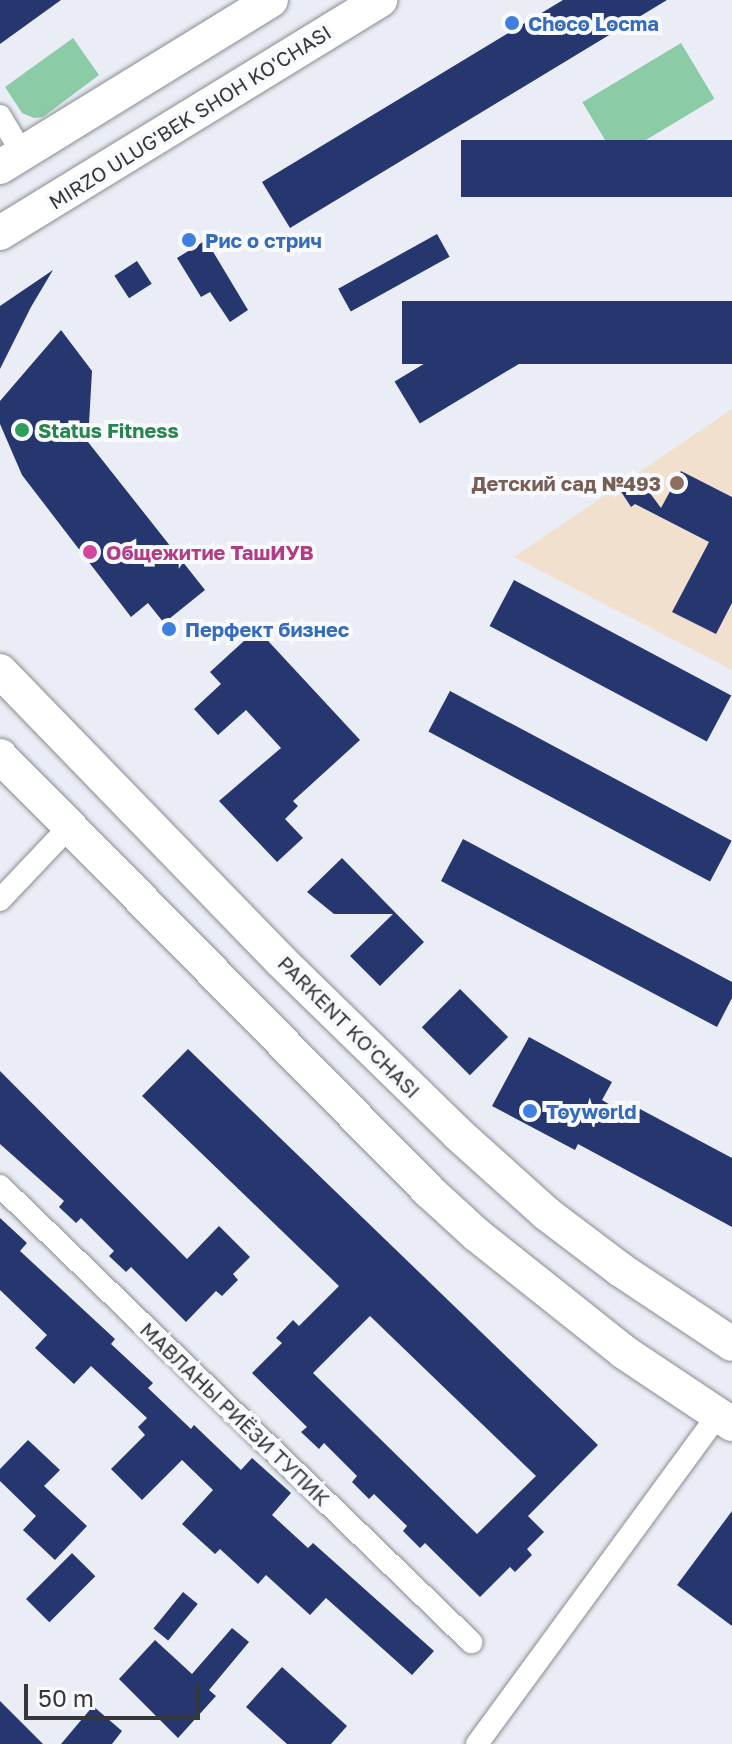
<!DOCTYPE html>
<html>
<head>
<meta charset="utf-8">
<style>
  body { margin:0 }
  #map { position:relative; width:732px; height:1744px; overflow:hidden; background:#eaedf5; font-family:"Golos Text",sans-serif }
  div>[style] { position:absolute }
  .education>* { inset:0; background:#f2e0cf }
  .green>* { inset:0; background:#8bcba5; transform-origin:0 0 }
  .building>* { inset:0; background:#26376f; transform-origin:0 0 }
  .roads { filter:drop-shadow(0 0 2px #898c93) drop-shadow(0 0 2px #898c93) }
  .street>* { height:22px; margin:-11px; padding:0 11px; transform-origin:11px; border-radius:11px; background:#fff }
  .primary>* { height:34px; margin:-17px; padding:0 17px; transform-origin:17px; border-radius:17px; background:#fff }
  .dots>* { width:22px; height:22px; translate:-50% -50%; box-sizing:border-box; border:4px solid #f9fafe; border-radius:50% }
  span { translate:-50% -50%; white-space:nowrap; text-align:center; line-height:1.15; -webkit-text-stroke:8px #f9fafe; paint-order:stroke }
  .shop-label { font-size:20px; color:#366cbe; font-weight:700 }
  .left { translate:0 -50%; text-align:left }
  .street-label { font-size:20px; color:#36373a }
  .leisure-label { font-size:20px; color:#27864d; font-weight:700 }
  .education-label { font-size:20px; color:#785e54; font-weight:700 }
  .right { translate:-100% -50%; text-align:right }
  .hotel-label { font-size:20px; color:#b23c85; font-weight:700 }
  .scale { position:absolute; left:24px; top:1684px; width:176px; height:36px; box-sizing:border-box; border:4px solid #36373a; border-top:0; padding-left:10px; font-size:24px; line-height:28px; white-space:nowrap; color:#36373a; -webkit-text-stroke:6px #f9fafe; paint-order:stroke }
</style>
</head>
<body>
<div id="map">
  <div class="education">
    <i style="clip-path:polygon(732px 409px,732px 670px,514px 557px)"></i>
  </div>
  <div class="green">
    <i style="clip-path:polygon(73px 38px,99px 75px,43px 117px,34px 118px,22px 113px,5px 87px)"></i>
    <i style="left:681px;top:43px;width:65px;height:115px;rotate:59deg"></i>
  </div>
  <div class="building">
    <i style="clip-path:polygon(0 0,61px 0,0 44px)"></i>
    <i style="clip-path:polygon(563px 0,667px 0,290px 228px,262px 182px)"></i>
    <i style="left:732px;top:140px;width:57px;height:271px;rotate:90deg"></i>
    <i style="left:437px;top:234px;width:26px;height:113px;rotate:61deg"></i>
    <i style="clip-path:polygon(206px 240px,248px 310px,230px 322px,210px 292px,201px 297px,177px 258px)"></i>
    <i style="left:137px;top:261px;width:27px;height:27px;rotate:57deg"></i>
    <i style="clip-path:polygon(53px 270px,31px 307px,0 369px,0 306px)"></i>
    <i style="left:732px;top:301px;width:63px;height:330px;rotate:90deg"></i>
    <i style="left:512px;top:311px;width:49px;height:137px;rotate:59deg"></i>
    <i style="clip-path:polygon(61px 330px,92px 371px,88px 442px,205px 590px,164px 623px,148px 603px,131px 617px,22px 475px,0 424px,0 401px)"></i>
    <i style="clip-path:polygon(681px 471px,732px 497px,732px 603px,716px 634px,672px 612px,709px 542px,635px 504px,631px 507px,620px 490px,638px 477px,661px 508px)"></i>
    <i style="left:514px;top:580px;width:246px;height:52px;rotate:28deg"></i>
    <i style="clip-path:polygon(257px 629px,360px 740px,293px 801px,298px 806px,285px 819px,303px 838px,277px 862px,219px 801px,281px 748px,246px 710px,218px 735px,194px 709px,221px 684px,210px 672px)"></i>
    <i style="left:450px;top:691px;width:319px;height:46px;rotate:28deg"></i>
    <i style="clip-path:polygon(463px 839px,732px 982px,732px 998px,717px 1027px,441px 881px)"></i>
    <i style="clip-path:polygon(342px 858px,424px 942px,380px 986px,350px 956px,393px 914px,334px 914px,307px 892px)"></i>
    <i style="left:460px;top:989px;width:68px;height:54px;rotate:45deg"></i>
    <i style="clip-path:polygon(529px 1037px,612px 1082px,602px 1100px,634px 1119px,640px 1109px,732px 1158px,732px 1227px,578px 1144px,575px 1150px,492px 1106px)"></i>
    <i style="clip-path:polygon(evenodd,188px 1049px,598px 1445px,528px 1516px,544px 1532px,527px 1549px,532px 1555px,515px 1572px,510px 1567px,480px 1597px,425px 1543px,420px 1548px,403px 1531px,407px 1526px,374px 1494px,369px 1499px,352px 1482px,357px 1476px,324px 1443px,319px 1449px,301px 1432px,307px 1427px,252px 1373px,282px 1343px,276px 1338px,293px 1320px,299px 1326px,339px 1286px,142px 1096px,188px 1049px,370px 1316px,536px 1476px,477px 1534px,313px 1373px,370px 1316px)"></i>
    <i style="clip-path:polygon(0 1071px,187px 1259px,219px 1226px,250px 1257px,233px 1274px,238px 1280px,222px 1296px,216px 1291px,186px 1322px,131px 1267px,126px 1272px,109px 1256px,114px 1251px,81px 1218px,76px 1223px,59px 1207px,64px 1201px,0 1144px)"></i>
    <i style="clip-path:polygon(0 1218px,27px 1243px,20px 1251px,115px 1339px,111px 1344px,153px 1383px,148px 1388px,191px 1429px,194px 1425px,241px 1470px,252px 1458px,291px 1493px,272px 1515px,308px 1548px,313px 1543px,434px 1651px,412px 1675px,326px 1598px,310px 1615px,266px 1575px,258px 1584px,220px 1549px,215px 1554px,182px 1524px,213px 1490px,182px 1460px,142px 1500px,111px 1469px,145px 1435px,138px 1427px,147px 1418px,91px 1366px,74px 1384px,35px 1348px,47px 1335px,0 1290px)"></i>
    <i style="clip-path:polygon(28px 1440px,60px 1470px,44px 1486px,87px 1526px,55px 1560px,23px 1530px,36px 1516px,0 1481px,0 1469px)"></i>
    <i style="clip-path:polygon(732px 1511px,732px 1626px,677px 1585px)"></i>
    <i style="left:72px;top:1553px;width:33px;height:65px;rotate:45deg"></i>
    <i style="left:183px;top:1592px;width:19px;height:47px;rotate:39deg"></i>
    <i style="clip-path:polygon(232px 1628px,249px 1642px,209px 1690px,216px 1696px,178px 1738px,119px 1679px,155px 1640px,192px 1674px)"></i>
    <i style="clip-path:polygon(282px 1667px,347px 1726px,331px 1744px,287px 1744px,246px 1707px)"></i>
    <i style="clip-path:polygon(0 1701px,43px 1744px,0 1744px)"></i>
    <i style="clip-path:polygon(93px 1706px,122px 1731px,112px 1744px,61px 1744px)"></i>
  </div>
  <div class="roads">
    <div class="street">
      <i style="left:0;top:116px;width:43px;rotate:59.3deg"></i>
      <i style="left:0;top:900px;width:102px;rotate:-46.6deg"></i>
      <i style="left:0;top:1186px;width:656px;rotate:44.07deg"></i>
      <i style="left:477px;top:1744px;width:408px;rotate:-53.8deg"></i>
    </div>
    <div class="primary">
      <i style="left:0;top:167px;width:318px;rotate:-31.6deg"></i>
      <i style="left:0;top:233px;width:446px;rotate:-31.5deg"></i>
      <i style="left:0;top:671px;width:404px;rotate:45.9deg"></i>
      <i style="left:281px;top:961px;width:246px;rotate:44.3deg"></i>
      <i style="left:457px;top:1133px;width:121px;rotate:42deg"></i>
      <i style="left:547px;top:1214px;width:93px;rotate:37.1deg"></i>
      <i style="left:621px;top:1270px;width:133px;rotate:33.7deg"></i>
      <i style="left:0;top:756px;width:612px;rotate:45.4deg"></i>
      <i style="left:430px;top:1192px;width:64px;rotate:42.5deg"></i>
      <i style="left:477px;top:1235px;width:188px;rotate:38.5deg"></i>
      <i style="left:624px;top:1352px;width:130px;rotate:33.7deg"></i>
    </div>
  </div>
  <div class="dots">
    <i style="left:512px;top:23px;background:#3f7fe0"></i>
    <i style="left:189px;top:240px;background:#3f7fe0"></i>
    <i style="left:22px;top:430px;background:#2e9e5b"></i>
    <i style="left:677px;top:483px;background:#8d6e63"></i>
    <i style="left:90px;top:552px;background:#d1479c"></i>
    <i style="left:169px;top:629px;background:#3f7fe0"></i>
    <i style="left:530px;top:1111px;background:#3f7fe0"></i>
  </div>
  <div class="shop-label">
    <span class="left" style="left:528px;top:23px">Choco Locma</span>
    <span class="left" style="left:205px;top:240px">Рис о стрич</span>
    <span class="left" style="left:185px;top:629px">Перфект бизнес</span>
    <span class="left" style="left:546px;top:1111px">Toyworld</span>
  </div>
  <div class="street-label">
    <span style="left:190px;top:117px;rotate:-32deg">MIRZO ULUG'BEK SHOH KO'CHASI</span>
    <span style="left:349px;top:1027px;rotate:45deg">PARKENT KO'CHASI</span>
    <span style="left:235px;top:1414px;rotate:44deg">МАВЛАНЫ РИЁЗИ ТУПИК</span>
  </div>
  <div class="leisure-label">
    <span class="left" style="left:38px;top:430px">Status Fitness</span>
  </div>
  <div class="education-label">
    <span class="right" style="left:661px;top:483px">Детский сад №493</span>
  </div>
  <div class="hotel-label">
    <span class="left" style="left:106px;top:552px">Общежитие ТашИУВ</span>
  </div>
  <div class="scale">50 m</div>
</div>
</body>
</html>
